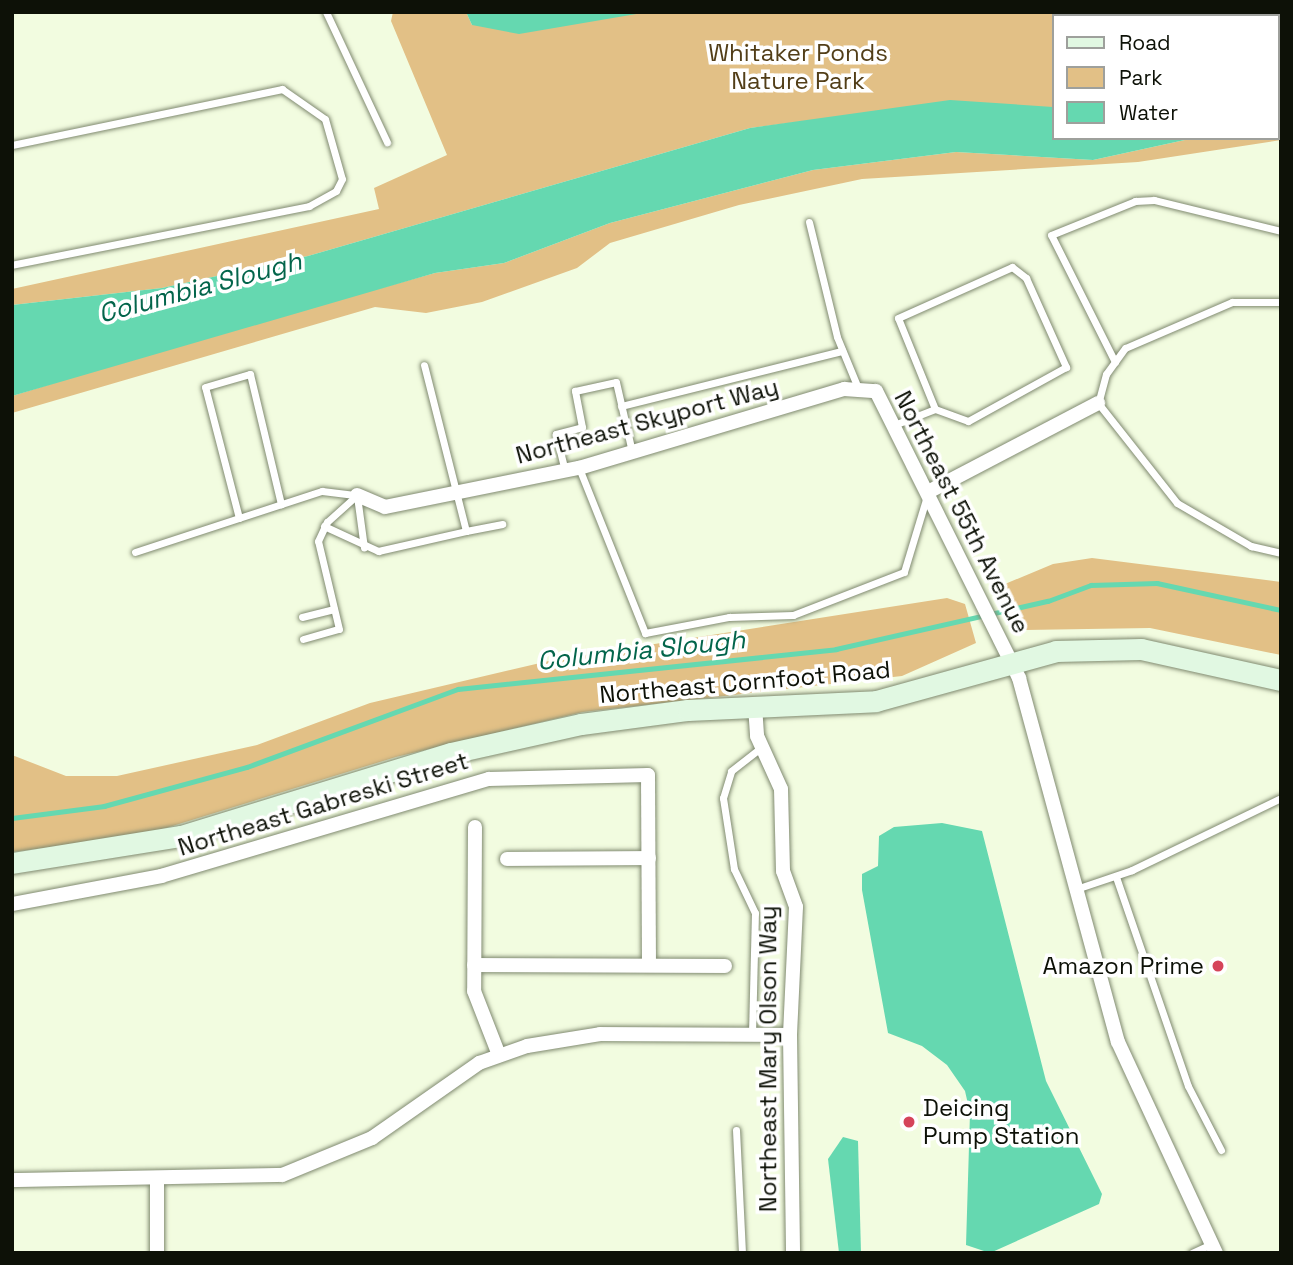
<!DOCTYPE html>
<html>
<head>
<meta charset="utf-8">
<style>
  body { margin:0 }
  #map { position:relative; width:1293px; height:1265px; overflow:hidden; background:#f2fce0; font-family:"Space Grotesk",sans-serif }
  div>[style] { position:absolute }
  .green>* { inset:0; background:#e2c086 }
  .water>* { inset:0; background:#65d8b0 }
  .stream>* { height:4.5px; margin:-2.25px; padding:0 2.25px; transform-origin:2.25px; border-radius:2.25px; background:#65d8b0 }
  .roads { filter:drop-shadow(0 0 2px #808a70) drop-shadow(0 0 2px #808a70) }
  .lane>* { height:7px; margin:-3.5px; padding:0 3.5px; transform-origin:3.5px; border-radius:3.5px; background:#fff }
  .street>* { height:14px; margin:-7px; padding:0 7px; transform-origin:7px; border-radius:7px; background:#fff }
  .secondary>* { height:21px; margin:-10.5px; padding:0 10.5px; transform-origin:10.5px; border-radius:10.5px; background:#e1f8e2 }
  .dots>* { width:19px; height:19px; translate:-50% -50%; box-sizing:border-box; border:4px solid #fff; border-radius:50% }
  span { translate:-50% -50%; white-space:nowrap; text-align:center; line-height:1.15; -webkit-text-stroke:7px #fff; paint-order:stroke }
  .park-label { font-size:24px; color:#523e18 }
  .street-label { font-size:24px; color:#0d1107 }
  .poi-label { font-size:24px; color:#0d1107 }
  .right { translate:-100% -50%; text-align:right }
  .left { translate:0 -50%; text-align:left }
  .water-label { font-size:26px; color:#03654b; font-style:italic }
  .frame { position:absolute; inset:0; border:14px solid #0d1107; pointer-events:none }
  .legend { position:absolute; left:1052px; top:14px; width:228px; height:126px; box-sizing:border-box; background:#fff; border:2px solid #9ea09c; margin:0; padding:9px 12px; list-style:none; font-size:21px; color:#0d1107 }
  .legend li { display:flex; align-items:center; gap:14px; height:35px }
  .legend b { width:35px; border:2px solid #9ea09c }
</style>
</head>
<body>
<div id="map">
  <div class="green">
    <i style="clip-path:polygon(393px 12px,466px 12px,472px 25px,648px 12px,1281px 12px,1281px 70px,1277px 16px,1053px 16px,1053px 107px,869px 113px,750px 128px,308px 256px,162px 288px,12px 305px,12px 289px,379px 209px,374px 188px,447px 155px,391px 21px)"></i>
    <i style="clip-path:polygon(1281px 121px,1281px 140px,1138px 162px,862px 179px,739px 205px,610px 243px,577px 268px,482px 302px,426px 313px,375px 307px,12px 413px,12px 396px,201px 338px,435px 273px,504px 263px,610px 223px,813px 170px,956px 152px,1093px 160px,1194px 138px,1277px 138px)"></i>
    <i style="clip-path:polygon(1092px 558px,1281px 582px,1281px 655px,1150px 628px,1025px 630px,1013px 623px,993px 589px,1053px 564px)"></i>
    <i style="clip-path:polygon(947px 598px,965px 604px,976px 643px,902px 676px,583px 712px,396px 757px,140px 836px,12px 852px,12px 755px,66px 776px,117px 776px,257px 745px,370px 703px,553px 660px)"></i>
  </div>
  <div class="water">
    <i style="clip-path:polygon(466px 12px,648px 12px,519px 34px,472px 25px)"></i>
    <i style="clip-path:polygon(950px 100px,1053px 107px,1053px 138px,1194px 138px,1093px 160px,956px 152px,813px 170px,610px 223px,504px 263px,435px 273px,12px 396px,12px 305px,162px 288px,308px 256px,750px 128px)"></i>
    <i style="clip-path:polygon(942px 823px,982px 831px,1046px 1081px,1102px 1194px,1099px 1204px,990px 1253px,966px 1245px,970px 1113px,965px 1091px,947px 1065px,922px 1046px,888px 1033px,862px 890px,862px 874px,878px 866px,879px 836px,894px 827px)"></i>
    <i style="clip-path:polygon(843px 1137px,858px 1141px,861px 1253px,839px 1253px,828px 1159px)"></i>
  </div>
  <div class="stream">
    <i style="left:12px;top:818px;width:93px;rotate:-7.4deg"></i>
    <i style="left:104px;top:806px;width:148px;rotate:-15.3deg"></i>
    <i style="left:247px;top:767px;width:225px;rotate:-20.3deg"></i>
    <i style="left:458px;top:689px;width:380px;rotate:-6deg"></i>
    <i style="left:836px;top:649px;width:217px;rotate:-12.8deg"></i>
    <i style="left:1048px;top:601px;width:46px;rotate:-20.4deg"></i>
    <i style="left:1091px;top:585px;width:66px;rotate:-1.7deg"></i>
    <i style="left:1157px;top:583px;width:127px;rotate:12.3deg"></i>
  </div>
  <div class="roads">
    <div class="lane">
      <i style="left:326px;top:12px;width:144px;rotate:64.9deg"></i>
      <i style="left:12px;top:145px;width:276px;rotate:-11.7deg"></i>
      <i style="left:282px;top:89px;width:52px;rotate:34.9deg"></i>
      <i style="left:325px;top:119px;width:62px;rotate:74.2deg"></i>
      <i style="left:342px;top:179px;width:13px;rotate:117deg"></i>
      <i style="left:336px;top:191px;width:31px;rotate:151deg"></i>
      <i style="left:309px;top:206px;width:303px;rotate:168.8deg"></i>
      <i style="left:809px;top:222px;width:118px;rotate:76.3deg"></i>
      <i style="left:837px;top:337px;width:55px;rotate:67.6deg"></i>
      <i style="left:1281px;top:302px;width:49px;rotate:180deg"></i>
      <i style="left:1232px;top:302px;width:116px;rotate:156.7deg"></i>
      <i style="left:1125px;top:348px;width:32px;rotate:126deg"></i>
      <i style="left:1106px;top:374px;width:30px;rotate:105deg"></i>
      <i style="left:1098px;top:403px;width:127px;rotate:51.7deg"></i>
      <i style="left:1177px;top:503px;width:86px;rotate:30.2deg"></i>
      <i style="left:1251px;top:546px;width:31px;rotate:13deg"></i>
      <i style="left:1115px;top:362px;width:142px;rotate:-116.7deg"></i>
      <i style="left:1051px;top:235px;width:91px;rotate:-22deg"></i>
      <i style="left:1135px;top:201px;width:19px;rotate:-3deg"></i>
      <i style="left:1154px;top:200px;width:131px;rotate:13.7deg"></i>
      <i style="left:621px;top:406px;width:228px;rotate:-14deg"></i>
      <i style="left:894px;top:425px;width:44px;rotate:-21.3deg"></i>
      <i style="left:935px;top:409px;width:98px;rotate:-112.1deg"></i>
      <i style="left:898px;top:318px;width:125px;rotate:-24.1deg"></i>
      <i style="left:1012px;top:267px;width:18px;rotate:38deg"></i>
      <i style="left:1026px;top:278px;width:98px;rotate:65.8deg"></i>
      <i style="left:1066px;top:367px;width:112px;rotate:151.1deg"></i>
      <i style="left:968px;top:421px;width:35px;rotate:-160deg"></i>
      <i style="left:579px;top:468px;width:178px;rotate:68.2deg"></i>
      <i style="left:645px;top:633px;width:86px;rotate:-10.8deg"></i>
      <i style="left:729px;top:617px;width:64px;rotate:-1.8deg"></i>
      <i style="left:793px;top:615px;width:119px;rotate:-21.2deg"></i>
      <i style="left:904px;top:572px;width:76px;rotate:-73.2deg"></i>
      <i style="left:565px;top:471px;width:38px;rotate:-104deg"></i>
      <i style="left:556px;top:434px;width:27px;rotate:-15deg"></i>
      <i style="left:582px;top:427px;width:37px;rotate:-101deg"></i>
      <i style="left:575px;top:391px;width:42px;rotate:-12.4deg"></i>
      <i style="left:616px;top:382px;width:72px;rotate:77.1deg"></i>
      <i style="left:357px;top:496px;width:52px;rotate:82.3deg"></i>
      <i style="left:239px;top:518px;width:135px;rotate:-104.5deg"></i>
      <i style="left:205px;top:387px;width:47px;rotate:-16.1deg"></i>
      <i style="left:250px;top:374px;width:134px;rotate:76.6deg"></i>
      <i style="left:324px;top:526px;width:60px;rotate:24.8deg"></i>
      <i style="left:378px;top:551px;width:90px;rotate:-12.8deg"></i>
      <i style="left:466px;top:531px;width:171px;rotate:-104.2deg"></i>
      <i style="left:466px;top:531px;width:37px;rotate:-11deg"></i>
      <i style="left:135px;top:552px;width:197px;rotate:-18.1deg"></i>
      <i style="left:322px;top:491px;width:35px;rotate:7deg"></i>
      <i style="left:302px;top:617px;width:33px;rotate:-14deg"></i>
      <i style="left:303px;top:639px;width:37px;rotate:-16deg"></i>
      <i style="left:339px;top:629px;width:90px;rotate:-103.4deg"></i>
      <i style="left:318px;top:541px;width:21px;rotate:-65deg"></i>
      <i style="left:327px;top:522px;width:40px;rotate:-42deg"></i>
      <i style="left:1116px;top:877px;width:221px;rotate:71deg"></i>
      <i style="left:1188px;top:1086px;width:72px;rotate:62.7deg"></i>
      <i style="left:1076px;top:889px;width:59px;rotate:-18.7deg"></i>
      <i style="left:1132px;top:870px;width:165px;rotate:-25.8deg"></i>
      <i style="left:752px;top:1034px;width:121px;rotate:-88.6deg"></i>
      <i style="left:755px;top:913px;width:49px;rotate:-115.5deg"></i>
      <i style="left:734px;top:869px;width:72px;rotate:-98.8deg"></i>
      <i style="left:723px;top:798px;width:28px;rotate:-73deg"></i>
      <i style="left:731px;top:771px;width:39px;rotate:-38deg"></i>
      <i style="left:736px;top:1130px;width:123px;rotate:87.2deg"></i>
      <i style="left:1192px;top:1253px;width:21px;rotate:-25deg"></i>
    </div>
    <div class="street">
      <i style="left:928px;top:492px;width:192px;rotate:-27.6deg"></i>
      <i style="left:357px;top:495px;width:30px;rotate:23deg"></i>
      <i style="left:385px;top:507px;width:198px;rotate:-11.4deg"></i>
      <i style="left:579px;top:468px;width:277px;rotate:-16.6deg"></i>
      <i style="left:844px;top:389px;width:32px;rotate:4deg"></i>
      <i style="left:876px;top:391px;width:321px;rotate:63.5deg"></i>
      <i style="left:1019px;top:678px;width:377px;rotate:74.8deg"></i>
      <i style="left:1118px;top:1042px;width:233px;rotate:65.1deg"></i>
      <i style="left:755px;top:706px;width:30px;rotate:86deg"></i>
      <i style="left:757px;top:736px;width:58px;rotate:65.6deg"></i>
      <i style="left:781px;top:789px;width:82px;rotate:88.6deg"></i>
      <i style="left:783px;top:871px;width:38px;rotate:70deg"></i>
      <i style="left:796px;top:907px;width:128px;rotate:92.7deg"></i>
      <i style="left:790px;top:1035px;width:218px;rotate:89.2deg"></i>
      <i style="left:475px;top:827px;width:164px;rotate:90.3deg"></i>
      <i style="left:474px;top:991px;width:69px;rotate:68.7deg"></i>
      <i style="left:507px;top:859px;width:142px;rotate:-0.4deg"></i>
      <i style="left:12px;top:904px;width:152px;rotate:-10.6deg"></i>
      <i style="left:161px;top:876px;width:342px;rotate:-16.5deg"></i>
      <i style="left:489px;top:779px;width:159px;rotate:-1.4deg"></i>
      <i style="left:648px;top:775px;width:190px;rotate:89.7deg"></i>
      <i style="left:474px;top:965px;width:251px;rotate:0.2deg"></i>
      <i style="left:12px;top:1180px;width:270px;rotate:-1.1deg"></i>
      <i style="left:282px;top:1175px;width:97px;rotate:-22.3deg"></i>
      <i style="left:372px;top:1138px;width:131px;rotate:-35deg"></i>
      <i style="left:479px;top:1063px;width:51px;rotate:-19.5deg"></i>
      <i style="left:527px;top:1046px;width:74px;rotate:-9.3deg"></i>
      <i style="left:600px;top:1034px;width:190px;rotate:0.3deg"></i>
      <i style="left:157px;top:1253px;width:72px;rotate:-90deg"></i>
    </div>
    <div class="secondary">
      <i style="left:12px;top:863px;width:171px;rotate:-9.1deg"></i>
      <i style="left:181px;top:836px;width:282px;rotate:-17.1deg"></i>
      <i style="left:451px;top:753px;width:133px;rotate:-12.6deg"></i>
      <i style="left:581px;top:724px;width:108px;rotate:-7.5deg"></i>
      <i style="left:688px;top:710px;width:188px;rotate:-2.7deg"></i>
      <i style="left:876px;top:701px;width:187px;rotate:-15.5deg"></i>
      <i style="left:1056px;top:651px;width:85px;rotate:-1.3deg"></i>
      <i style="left:1141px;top:649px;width:143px;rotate:12.5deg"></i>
    </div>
  </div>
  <div class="dots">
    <i style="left:1218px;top:966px;background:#d5445a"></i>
    <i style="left:909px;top:1122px;background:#d5445a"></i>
  </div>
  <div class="park-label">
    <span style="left:798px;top:67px">Whitaker Ponds<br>Nature Park</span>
  </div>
  <div class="street-label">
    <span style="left:647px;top:421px;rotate:-15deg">Northeast Skyport Way</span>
    <span style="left:962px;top:512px;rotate:63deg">Northeast 55th Avenue</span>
    <span style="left:745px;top:682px;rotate:-5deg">Northeast Cornfoot Road</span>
    <span style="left:323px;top:804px;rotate:-17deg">Northeast Gabreski Street</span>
    <span style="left:768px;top:1059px;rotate:-90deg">Northeast Mary Olson Way</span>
  </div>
  <div class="poi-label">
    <span class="right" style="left:1204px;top:966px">Amazon Prime</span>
    <span class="left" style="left:923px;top:1122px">Deicing<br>Pump Station</span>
  </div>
  <div class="water-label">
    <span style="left:200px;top:288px;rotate:-15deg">Columbia Slough</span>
    <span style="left:641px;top:651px;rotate:-6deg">Columbia Slough</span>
  </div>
  <div class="frame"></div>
  <ul class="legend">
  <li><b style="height:9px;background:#e1f8e2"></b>Road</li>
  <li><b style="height:19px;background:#e2c086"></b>Park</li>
  <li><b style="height:19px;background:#65d8b0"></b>Water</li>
  </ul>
</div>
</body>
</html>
